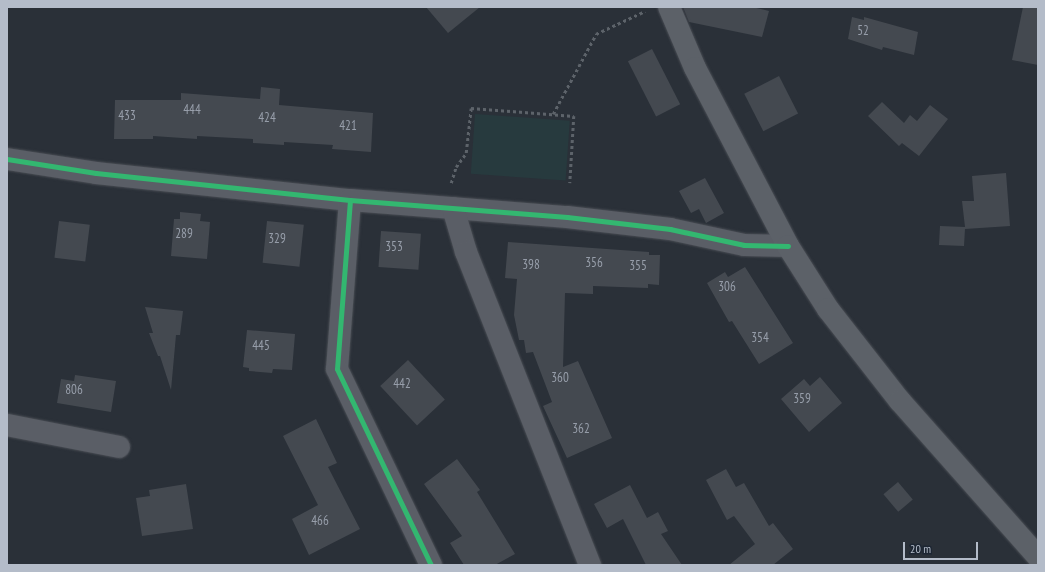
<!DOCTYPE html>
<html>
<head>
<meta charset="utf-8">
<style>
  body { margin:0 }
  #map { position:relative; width:1045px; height:572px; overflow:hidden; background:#2a3038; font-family:"PT Sans Narrow",sans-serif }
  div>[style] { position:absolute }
  .green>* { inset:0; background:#273a3e; transform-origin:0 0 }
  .building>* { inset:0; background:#444950; transform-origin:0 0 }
  .path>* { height:2.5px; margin-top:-1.25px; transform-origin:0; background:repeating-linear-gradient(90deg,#5d636a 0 3px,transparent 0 6px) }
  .roads { filter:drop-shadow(0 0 1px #484c53) drop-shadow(0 0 1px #484c53) }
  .minor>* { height:22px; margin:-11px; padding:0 11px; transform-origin:11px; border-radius:11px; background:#5a5e66 }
  .major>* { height:22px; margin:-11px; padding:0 11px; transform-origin:11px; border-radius:11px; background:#5c6168 }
  .cycleway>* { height:5px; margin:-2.5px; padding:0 2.5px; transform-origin:2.5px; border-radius:2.5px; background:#33b770 }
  span { translate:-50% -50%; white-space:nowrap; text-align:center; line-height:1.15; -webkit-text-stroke:3px #1d2633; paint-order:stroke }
  .number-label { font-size:13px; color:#989fab }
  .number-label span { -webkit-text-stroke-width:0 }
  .frame { position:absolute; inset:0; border:8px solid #b4bcc9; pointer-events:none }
  .scale { position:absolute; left:903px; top:542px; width:75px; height:18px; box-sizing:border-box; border:2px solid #b4bcc9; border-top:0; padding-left:5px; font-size:12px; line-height:14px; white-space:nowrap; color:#b4bcc9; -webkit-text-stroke:3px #1d2633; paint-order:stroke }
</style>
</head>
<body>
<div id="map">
  <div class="green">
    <i style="left:475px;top:114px;width:95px;height:60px;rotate:4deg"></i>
  </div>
  <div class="building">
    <i style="clip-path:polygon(426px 7px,480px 7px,448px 33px)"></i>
    <i style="clip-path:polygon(683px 7px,752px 7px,769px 11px,762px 37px,689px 22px)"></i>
    <i style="clip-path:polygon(1023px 7px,1038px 7px,1038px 65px,1012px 60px)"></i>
    <i style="clip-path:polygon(852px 17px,864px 20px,864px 17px,918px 32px,914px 55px,883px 47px,882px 50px,848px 39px)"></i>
    <i style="left:652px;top:49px;width:62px;height:27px;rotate:63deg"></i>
    <i style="left:779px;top:76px;width:42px;height:39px;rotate:63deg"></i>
    <i style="clip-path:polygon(261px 87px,280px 89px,279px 105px,373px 113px,371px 152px,332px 149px,333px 145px,284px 142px,284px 145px,253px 143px,253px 139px,197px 136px,197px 139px,153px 136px,153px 139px,114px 139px,115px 100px,181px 100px,181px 93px,260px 99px)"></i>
    <i style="clip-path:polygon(882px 102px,904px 123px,910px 115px,917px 121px,930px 105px,948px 119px,919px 156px,902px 143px,899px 146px,868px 116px)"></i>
    <i style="clip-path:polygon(1006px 173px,1010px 226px,965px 229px,964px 246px,939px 245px,940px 226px,965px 227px,962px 201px,974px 201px,972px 176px)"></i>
    <i style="clip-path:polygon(705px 178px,724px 213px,706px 223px,699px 209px,691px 213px,679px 191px)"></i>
    <i style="clip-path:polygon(180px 212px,201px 214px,200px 221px,210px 222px,207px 259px,171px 256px,174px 219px,180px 219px)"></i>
    <i style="left:59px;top:221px;width:31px;height:37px;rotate:7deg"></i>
    <i style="left:267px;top:221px;width:37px;height:42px;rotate:6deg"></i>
    <i style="left:381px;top:231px;width:40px;height:36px;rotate:4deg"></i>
    <i style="clip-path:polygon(508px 242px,649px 252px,649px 255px,660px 255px,659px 285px,648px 284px,648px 288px,593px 286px,593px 294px,565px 293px,563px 367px,578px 361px,612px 438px,567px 458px,543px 406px,552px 402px,533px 352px,526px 353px,524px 340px,519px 340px,514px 315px,517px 279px,505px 278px)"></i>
    <i style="clip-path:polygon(745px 267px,793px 343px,759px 364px,732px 321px,729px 322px,707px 283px,725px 272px,728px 277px)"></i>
    <i style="clip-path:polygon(145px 307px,183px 311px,180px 335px,176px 335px,171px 390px,160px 356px,158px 356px,149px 333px,153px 333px)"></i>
    <i style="clip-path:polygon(247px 330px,295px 334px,292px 370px,273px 369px,272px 373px,249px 371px,249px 368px,243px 367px)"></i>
    <i style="left:408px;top:360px;width:54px;height:38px;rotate:47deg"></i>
    <i style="clip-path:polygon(75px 375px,116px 381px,111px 412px,57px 403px,61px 379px,74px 381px)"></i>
    <i style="clip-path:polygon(820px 377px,842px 403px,809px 432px,781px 399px,804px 379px,810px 386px)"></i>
    <i style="clip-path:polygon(316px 419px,337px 463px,328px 467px,360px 529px,309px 555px,292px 519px,318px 505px,283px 436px)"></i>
    <i style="clip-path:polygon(457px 459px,480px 490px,477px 492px,515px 554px,495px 565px,464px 565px,450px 543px,462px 536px,424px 484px)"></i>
    <i style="clip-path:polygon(726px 469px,736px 487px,744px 483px,769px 526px,773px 523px,793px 549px,773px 565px,729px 565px,755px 544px,734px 516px,727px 520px,706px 480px)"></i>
    <i style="left:898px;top:482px;width:23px;height:19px;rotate:50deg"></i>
    <i style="clip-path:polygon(186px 484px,193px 529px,142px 536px,136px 498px,150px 496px,149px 490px)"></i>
    <i style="clip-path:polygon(630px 485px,647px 518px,658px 512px,668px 531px,661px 534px,682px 565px,646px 565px,623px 519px,607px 528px,594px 504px)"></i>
  </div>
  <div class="path">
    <i style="left:553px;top:114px;width:91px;rotate:-61.7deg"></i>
    <i style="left:596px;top:34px;width:54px;rotate:-25.1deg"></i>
    <i style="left:451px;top:183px;width:17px;rotate:-73deg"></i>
    <i style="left:456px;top:167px;width:17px;rotate:-54deg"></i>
    <i style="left:466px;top:153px;width:45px;rotate:-83.7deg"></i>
    <i style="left:471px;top:108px;width:103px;rotate:4.4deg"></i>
    <i style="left:574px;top:116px;width:67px;rotate:93.4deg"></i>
  </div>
  <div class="roads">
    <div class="minor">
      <i style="left:7px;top:159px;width:90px;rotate:8.9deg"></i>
      <i style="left:96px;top:173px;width:255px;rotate:6.1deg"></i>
      <i style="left:350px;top:200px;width:218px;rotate:4.5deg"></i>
      <i style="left:567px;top:217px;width:104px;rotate:6.6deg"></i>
      <i style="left:670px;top:229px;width:76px;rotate:12.2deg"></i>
      <i style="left:744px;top:245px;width:44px;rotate:1.3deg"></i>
      <i style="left:350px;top:200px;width:169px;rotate:94.4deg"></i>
      <i style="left:337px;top:369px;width:217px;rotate:64.4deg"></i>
      <i style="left:453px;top:208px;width:46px;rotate:73.5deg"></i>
      <i style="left:466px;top:252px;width:337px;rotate:68.4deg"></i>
      <i style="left:7px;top:425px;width:114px;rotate:11.1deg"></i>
    </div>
    <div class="major">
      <i style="left:669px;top:7px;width:66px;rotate:66.9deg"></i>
      <i style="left:695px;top:68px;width:201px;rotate:62.4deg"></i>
      <i style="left:788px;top:246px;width:75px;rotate:57.6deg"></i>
      <i style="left:828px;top:309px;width:117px;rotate:52deg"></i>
      <i style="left:900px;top:401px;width:208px;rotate:48.5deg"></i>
    </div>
  </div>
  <div class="cycleway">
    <i style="left:7px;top:159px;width:90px;rotate:8.9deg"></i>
    <i style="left:96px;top:173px;width:255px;rotate:6.1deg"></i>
    <i style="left:350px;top:200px;width:218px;rotate:4.5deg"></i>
    <i style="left:567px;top:217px;width:104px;rotate:6.6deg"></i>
    <i style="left:670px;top:229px;width:76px;rotate:12.2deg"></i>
    <i style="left:744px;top:245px;width:44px;rotate:1.3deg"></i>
    <i style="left:350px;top:200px;width:169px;rotate:94.4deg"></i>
    <i style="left:337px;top:369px;width:217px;rotate:64.4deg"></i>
  </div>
  <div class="number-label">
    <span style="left:863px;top:31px">52</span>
    <span style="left:192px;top:110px">444</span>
    <span style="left:127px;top:116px">433</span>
    <span style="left:267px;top:118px">424</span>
    <span style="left:348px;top:126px">421</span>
    <span style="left:184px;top:234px">289</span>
    <span style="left:277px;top:239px">329</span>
    <span style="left:394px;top:247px">353</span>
    <span style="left:594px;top:263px">356</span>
    <span style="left:531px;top:265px">398</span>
    <span style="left:638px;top:266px">355</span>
    <span style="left:727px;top:287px">306</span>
    <span style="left:760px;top:338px">354</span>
    <span style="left:261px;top:346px">445</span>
    <span style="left:560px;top:378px">360</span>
    <span style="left:402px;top:384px">442</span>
    <span style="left:74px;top:390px">806</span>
    <span style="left:802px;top:399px">359</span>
    <span style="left:581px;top:429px">362</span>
    <span style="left:320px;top:521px">466</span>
  </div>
  <div class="frame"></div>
  <div class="scale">20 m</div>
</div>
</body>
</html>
